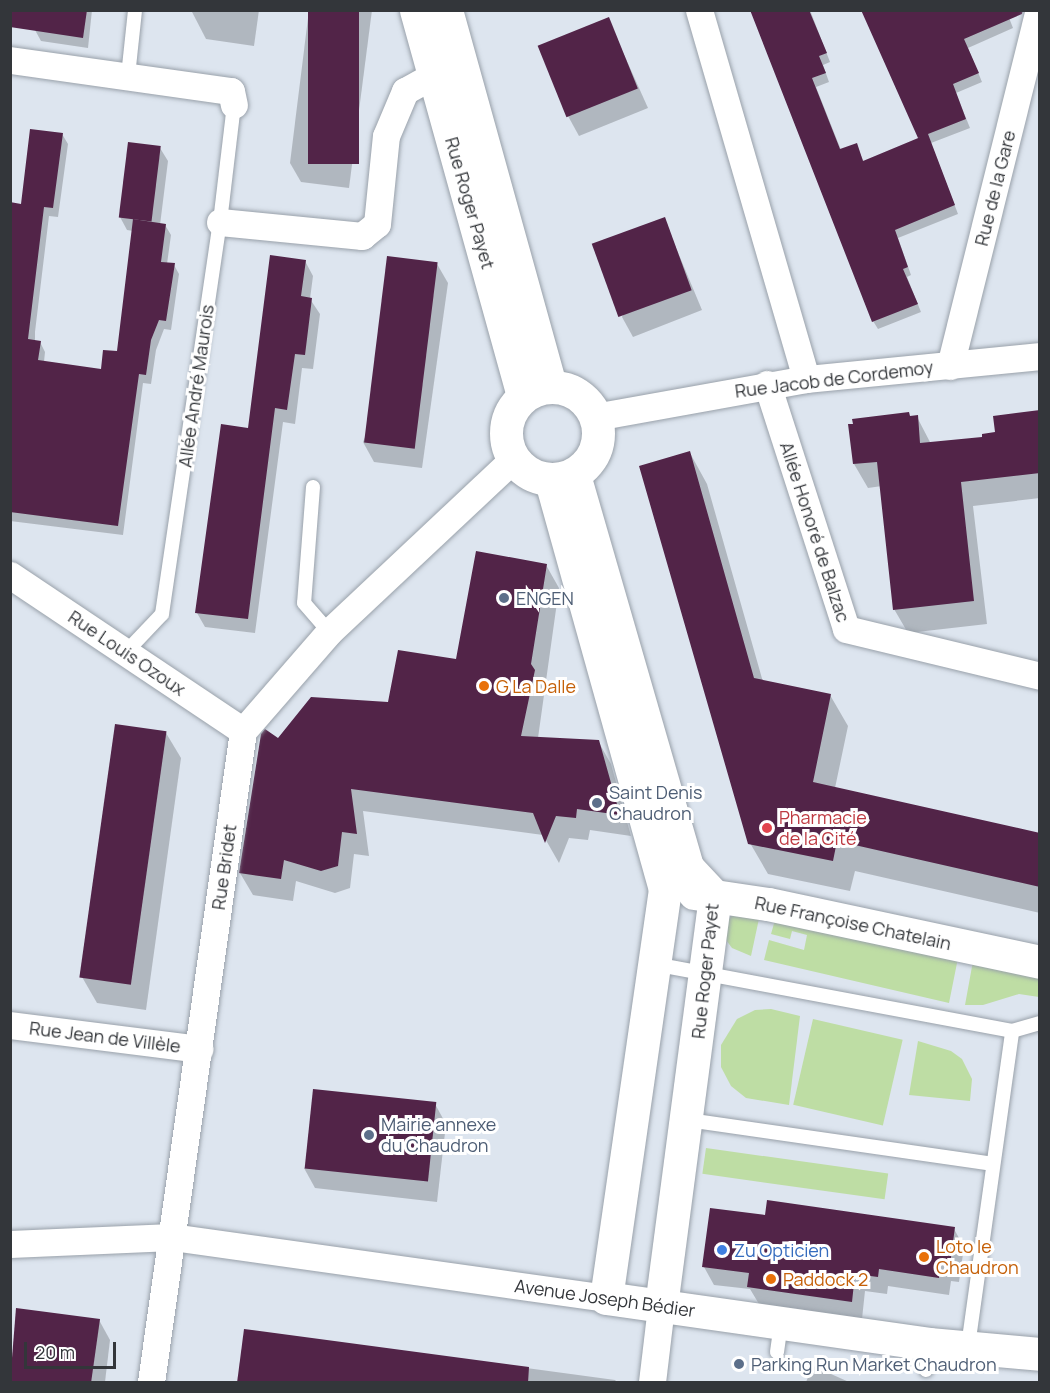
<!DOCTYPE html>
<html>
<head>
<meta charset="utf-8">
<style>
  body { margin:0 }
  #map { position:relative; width:1050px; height:1393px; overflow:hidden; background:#dde5ef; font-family:Manrope,sans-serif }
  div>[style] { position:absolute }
  .green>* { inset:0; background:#bedda4; transform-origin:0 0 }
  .shadow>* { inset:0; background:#0003 }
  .building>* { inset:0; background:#522448; transform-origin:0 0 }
  .roads { filter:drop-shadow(0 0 2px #99a1aa) drop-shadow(0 0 2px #99a1aa) }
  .service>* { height:14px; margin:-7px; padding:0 7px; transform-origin:7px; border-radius:7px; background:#fff }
  .minor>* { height:27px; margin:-13.5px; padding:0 13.5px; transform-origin:13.5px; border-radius:13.5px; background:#fff }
  .tertiary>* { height:33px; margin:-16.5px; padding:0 16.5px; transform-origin:16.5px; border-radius:16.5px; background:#fff }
  .tertiary>.ring { margin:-16.5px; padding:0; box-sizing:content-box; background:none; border:33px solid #fff; border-radius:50% }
  .dots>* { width:16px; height:16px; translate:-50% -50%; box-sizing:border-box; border:3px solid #fff; border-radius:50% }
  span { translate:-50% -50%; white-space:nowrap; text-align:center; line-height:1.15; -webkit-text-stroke:6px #fff; paint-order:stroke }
  .street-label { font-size:18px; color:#33363a }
  .service-label { font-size:18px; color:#4e5e75 }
  .left { translate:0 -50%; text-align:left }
  .food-label { font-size:18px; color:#c56008 }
  .health-label { font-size:18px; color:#be3a42 }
  .shop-label { font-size:18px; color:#366cbe }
  .frame { position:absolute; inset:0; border:12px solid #33363a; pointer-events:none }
  .scale { position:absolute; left:24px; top:1342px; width:92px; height:27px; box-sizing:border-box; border:3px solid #33363a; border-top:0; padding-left:8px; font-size:18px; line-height:21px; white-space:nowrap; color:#33363a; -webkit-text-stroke:4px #fff; paint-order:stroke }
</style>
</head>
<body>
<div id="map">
  <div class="green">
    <i style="clip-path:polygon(734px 912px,760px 914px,751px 956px,732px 948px,726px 940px,726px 924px)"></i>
    <i style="clip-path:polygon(775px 920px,958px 958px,949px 1003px,764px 960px,769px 940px,804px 950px,807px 935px,792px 931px,790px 939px,771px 934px)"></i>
    <i style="clip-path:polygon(973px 961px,1039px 975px,1039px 997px,1019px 994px,983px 1005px,965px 1005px)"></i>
    <i style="clip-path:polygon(771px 1009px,800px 1016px,789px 1105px,746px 1098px,731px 1086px,721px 1067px,721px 1045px,737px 1019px,755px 1010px)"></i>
    <i style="left:813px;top:1019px;width:92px;height:88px;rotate:13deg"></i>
    <i style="clip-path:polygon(918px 1041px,951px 1051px,962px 1059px,972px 1079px,970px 1101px,909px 1095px)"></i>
    <i style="left:706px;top:1148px;width:184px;height:26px;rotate:8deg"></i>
  </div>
  <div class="shadow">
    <i style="clip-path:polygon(37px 10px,92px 10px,88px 48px,41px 41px,35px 30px)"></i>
    <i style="clip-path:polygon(191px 10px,259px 10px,254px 46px,206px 39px)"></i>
    <i style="clip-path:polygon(309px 10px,372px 10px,349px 188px,301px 182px,290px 163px)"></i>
    <i style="clip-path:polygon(752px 10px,810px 10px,830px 62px,823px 65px,829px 82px,816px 87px,841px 150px,856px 145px,864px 162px,920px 139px,863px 10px,1006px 10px,1013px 28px,968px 48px,982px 82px,956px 93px,970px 128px,931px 143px,958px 214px,898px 238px,911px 275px,907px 277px,921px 312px,878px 329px,873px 321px)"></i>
    <i style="clip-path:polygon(608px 19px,648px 108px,579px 136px,568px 116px)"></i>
    <i style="clip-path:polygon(62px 134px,68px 144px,58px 217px,49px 216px,35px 332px,35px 342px,40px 342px,45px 352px,44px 362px,102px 371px,118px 353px,133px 231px,127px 230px,120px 217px,160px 148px,168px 161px,160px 225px,165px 225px,171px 235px,167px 264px,174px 265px,179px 274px,171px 330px,164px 329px,156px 350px,151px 384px,143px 383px,123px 535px,10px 521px,10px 224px)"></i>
    <i style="clip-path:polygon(664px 219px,702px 310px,633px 337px,622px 317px)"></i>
    <i style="clip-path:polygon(305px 261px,313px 276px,310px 299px,320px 314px,313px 369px,302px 368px,295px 424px,283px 422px,255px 633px,205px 627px,197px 613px,249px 430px)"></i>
    <i style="clip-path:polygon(437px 264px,448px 283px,422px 468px,374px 462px,363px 442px)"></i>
    <i style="clip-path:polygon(1040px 412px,1040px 498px,973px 506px,987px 624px,908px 633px,894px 609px,882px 486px,868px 488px,854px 464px,911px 417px,917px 417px,931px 444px,984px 438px)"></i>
    <i style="clip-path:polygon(690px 453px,707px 484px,763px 682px,830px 695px,848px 726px,835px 788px,1040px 835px,1040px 913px,855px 871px,850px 891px,768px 874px,750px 843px)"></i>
    <i style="clip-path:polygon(546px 565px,559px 588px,538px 738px,598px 741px,611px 764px,631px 836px,590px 830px,588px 840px,569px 838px,559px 863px,543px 835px,363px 811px,369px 856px,354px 854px,350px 888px,335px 893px,296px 881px,293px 901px,253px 895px,240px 873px,278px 740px,389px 703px,457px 661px)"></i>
    <i style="clip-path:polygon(166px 733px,181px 758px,146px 1010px,97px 1003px,82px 977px)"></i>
    <i style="clip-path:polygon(435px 1104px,446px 1124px,437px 1202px,315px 1188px,304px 1168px)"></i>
    <i style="clip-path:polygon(766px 1216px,954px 1229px,964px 1247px,959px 1282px,951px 1281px,949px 1295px,888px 1286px,887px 1294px,865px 1291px,862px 1319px,759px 1304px,750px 1289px,714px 1285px,704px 1267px)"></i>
    <i style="clip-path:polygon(17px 1309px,99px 1320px,110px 1340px,105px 1382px,10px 1382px)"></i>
    <i style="clip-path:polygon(245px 1330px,615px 1380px,617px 1382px,239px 1382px)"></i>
    <i style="clip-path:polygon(813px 1366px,849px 1382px,806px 1382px)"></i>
  </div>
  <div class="building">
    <i style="clip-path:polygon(10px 10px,87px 10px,83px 38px,10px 27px)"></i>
    <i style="left:308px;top:10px;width:51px;height:154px"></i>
    <i style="clip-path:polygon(750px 10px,809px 10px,827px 53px,819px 56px,826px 73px,812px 78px,840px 149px,857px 143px,863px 161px,923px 136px,918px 138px,861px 10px,1023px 10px,1022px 14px,964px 39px,979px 73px,953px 84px,966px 119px,928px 134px,955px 205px,895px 230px,908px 267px,903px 269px,918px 304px,872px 322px)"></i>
    <i style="left:609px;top:17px;width:77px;height:77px;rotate:68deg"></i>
    <i style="clip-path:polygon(30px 129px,63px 133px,53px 208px,44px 207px,28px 339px,41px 341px,38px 360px,101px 369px,103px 350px,117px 351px,133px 219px,166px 224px,161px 262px,175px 263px,166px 321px,159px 320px,151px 340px,146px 375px,139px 374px,118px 526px,10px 512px,10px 202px,21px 204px)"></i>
    <i style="left:128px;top:142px;width:33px;height:76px;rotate:7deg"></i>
    <i style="left:665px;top:217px;width:78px;height:78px;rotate:70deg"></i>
    <i style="clip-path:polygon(270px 255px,306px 260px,301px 296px,312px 298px,305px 355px,295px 354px,287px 410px,275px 408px,248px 619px,195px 613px,221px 424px,248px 428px)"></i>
    <i style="left:387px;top:256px;width:51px;height:188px;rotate:7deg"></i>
    <i style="clip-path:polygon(1040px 410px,1040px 473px,961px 482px,974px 601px,893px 610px,877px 462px,853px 464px,848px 424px,853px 424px,852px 419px,909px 412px,910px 416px,918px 415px,920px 443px,982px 437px,982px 434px,995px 432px,993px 416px)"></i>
    <i style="clip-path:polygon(690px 451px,754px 678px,831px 694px,813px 782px,1040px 833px,1040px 887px,837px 841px,833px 861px,748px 844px,639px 466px)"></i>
    <i style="clip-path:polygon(476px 551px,547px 564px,531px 664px,535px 670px,521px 736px,599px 740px,620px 815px,577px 809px,576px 818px,556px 816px,545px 843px,533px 813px,351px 789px,357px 834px,342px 832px,338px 866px,321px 871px,284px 860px,281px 879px,239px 873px,261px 734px,265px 729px,278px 738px,311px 697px,388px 702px,398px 650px,456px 659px)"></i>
    <i style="left:115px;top:724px;width:52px;height:256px;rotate:8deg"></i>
    <i style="left:313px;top:1089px;width:124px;height:80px;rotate:6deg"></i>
    <i style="clip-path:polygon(767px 1200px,955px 1227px,950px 1265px,941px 1263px,939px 1278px,879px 1269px,878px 1277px,855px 1274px,852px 1302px,747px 1287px,749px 1273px,702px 1267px,710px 1208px,765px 1215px)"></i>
    <i style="clip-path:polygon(16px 1308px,100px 1319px,91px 1383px,10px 1383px)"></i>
    <i style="clip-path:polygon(244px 1329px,529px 1367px,528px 1383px,237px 1383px)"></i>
  </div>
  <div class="roads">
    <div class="service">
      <i style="left:128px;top:76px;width:66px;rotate:-83.9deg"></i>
      <i style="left:313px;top:487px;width:116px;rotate:94.4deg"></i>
      <i style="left:304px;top:603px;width:38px;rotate:49deg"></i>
      <i style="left:126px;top:652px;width:52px;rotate:-46.5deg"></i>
      <i style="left:162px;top:614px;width:396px;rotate:-81.6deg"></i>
      <i style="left:220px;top:222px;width:118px;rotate:-83.2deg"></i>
      <i style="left:654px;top:964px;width:364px;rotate:10.6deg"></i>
      <i style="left:1012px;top:1031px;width:29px;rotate:-16deg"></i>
      <i style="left:688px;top:1120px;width:307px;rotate:8.2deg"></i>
      <i style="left:968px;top:1346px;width:318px;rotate:-82deg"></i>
      <i style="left:777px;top:1352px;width:29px;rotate:-82deg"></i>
      <i style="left:926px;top:1370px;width:26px;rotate:-83deg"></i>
    </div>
    <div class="minor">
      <i style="left:699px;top:10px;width:384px;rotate:73.8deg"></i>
      <i style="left:10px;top:60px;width:223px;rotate:8deg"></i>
      <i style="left:231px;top:91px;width:14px;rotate:78deg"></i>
      <i style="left:220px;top:222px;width:143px;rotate:5.6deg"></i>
      <i style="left:362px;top:236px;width:19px;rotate:-39deg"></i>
      <i style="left:377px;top:224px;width:88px;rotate:-84.2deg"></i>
      <i style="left:386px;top:136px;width:49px;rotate:-67.1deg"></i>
      <i style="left:405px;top:91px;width:33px;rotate:-29deg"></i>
      <i style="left:434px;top:75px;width:18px;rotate:-9deg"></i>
      <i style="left:950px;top:366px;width:367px;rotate:-76deg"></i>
      <i style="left:767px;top:384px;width:257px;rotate:72.1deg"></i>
      <i style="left:846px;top:629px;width:200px;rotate:13.6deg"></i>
      <i style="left:595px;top:417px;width:214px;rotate:-10.2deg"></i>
      <i style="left:806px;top:379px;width:235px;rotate:-5.6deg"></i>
      <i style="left:10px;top:575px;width:280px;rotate:33.8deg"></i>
      <i style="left:10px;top:1025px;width:191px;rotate:7.2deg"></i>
      <i style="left:10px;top:1244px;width:162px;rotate:-2.5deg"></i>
      <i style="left:172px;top:1237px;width:438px;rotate:8deg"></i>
      <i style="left:151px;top:1382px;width:657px;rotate:-81.96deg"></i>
      <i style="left:243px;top:731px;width:131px;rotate:-49deg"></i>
      <i style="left:329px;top:632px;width:253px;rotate:-43.2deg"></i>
      <i style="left:652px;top:1382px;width:77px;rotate:-83.2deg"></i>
    </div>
    <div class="tertiary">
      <i style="left:416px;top:10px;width:400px;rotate:74.5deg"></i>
      <i style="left:446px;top:10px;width:390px;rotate:74.5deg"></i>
      <i class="ring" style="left:506px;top:387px;width:59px;height:59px"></i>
      <i style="left:574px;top:475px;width:408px;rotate:73.9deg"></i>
      <i style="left:687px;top:867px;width:41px;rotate:47deg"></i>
      <i style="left:551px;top:481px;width:424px;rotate:74.4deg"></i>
      <i style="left:665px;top:889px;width:413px;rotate:98.2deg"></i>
      <i style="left:606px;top:1298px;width:326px;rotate:8.1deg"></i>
      <i style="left:929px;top:1344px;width:111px;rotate:5.1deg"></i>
      <i style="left:694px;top:893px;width:75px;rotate:8.5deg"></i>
      <i style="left:768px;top:904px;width:278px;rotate:12deg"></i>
      <i style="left:661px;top:1306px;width:413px;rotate:-82.5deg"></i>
    </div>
  </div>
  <div class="dots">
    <i style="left:504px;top:598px;background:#5c6f8a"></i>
    <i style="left:484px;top:686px;background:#e8710a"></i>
    <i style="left:597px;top:803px;background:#5c6f8a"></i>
    <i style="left:767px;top:828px;background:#e0444e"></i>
    <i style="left:369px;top:1135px;background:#5c6f8a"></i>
    <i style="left:722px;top:1250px;background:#3f7fe0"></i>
    <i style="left:924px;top:1257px;background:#e8710a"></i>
    <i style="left:771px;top:1279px;background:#e8710a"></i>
    <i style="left:739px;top:1364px;background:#5c6f8a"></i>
  </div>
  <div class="street-label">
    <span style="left:995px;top:188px;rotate:-76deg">Rue de la Gare</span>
    <span style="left:470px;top:203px;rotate:74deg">Rue Roger Payet</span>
    <span style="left:834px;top:379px;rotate:-7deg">Rue Jacob de Cordemoy</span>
    <span style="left:196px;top:386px;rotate:-82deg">Allée André Maurois</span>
    <span style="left:815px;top:532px;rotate:72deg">Allée Honoré de Balzac</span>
    <span style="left:127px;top:653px;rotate:34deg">Rue Louis Ozoux</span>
    <span style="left:224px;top:867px;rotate:-82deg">Rue Bridet</span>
    <span style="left:853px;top:923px;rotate:12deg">Rue Françoise Chatelain</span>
    <span style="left:705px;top:971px;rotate:-84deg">Rue Roger Payet</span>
    <span style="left:105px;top:1037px;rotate:7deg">Rue Jean de Villèle</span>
    <span style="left:605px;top:1298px;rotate:8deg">Avenue Joseph Bédier</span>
  </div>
  <div class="service-label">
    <span class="left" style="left:516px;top:598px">ENGEN</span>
    <span class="left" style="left:609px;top:803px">Saint Denis<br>Chaudron</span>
    <span class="left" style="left:381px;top:1135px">Mairie annexe<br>du Chaudron</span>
    <span class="left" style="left:751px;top:1364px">Parking Run Market Chaudron</span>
  </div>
  <div class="food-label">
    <span class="left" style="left:496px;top:686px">G La Dalle</span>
    <span class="left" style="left:936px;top:1257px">Loto le<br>Chaudron</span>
    <span class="left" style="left:783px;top:1279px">Paddock 2</span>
  </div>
  <div class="health-label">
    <span class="left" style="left:779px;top:828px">Pharmacie<br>de la Cité</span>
  </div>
  <div class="shop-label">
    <span class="left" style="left:734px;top:1250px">Zu Opticien</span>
  </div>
  <div class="frame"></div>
  <div class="scale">20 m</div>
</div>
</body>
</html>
